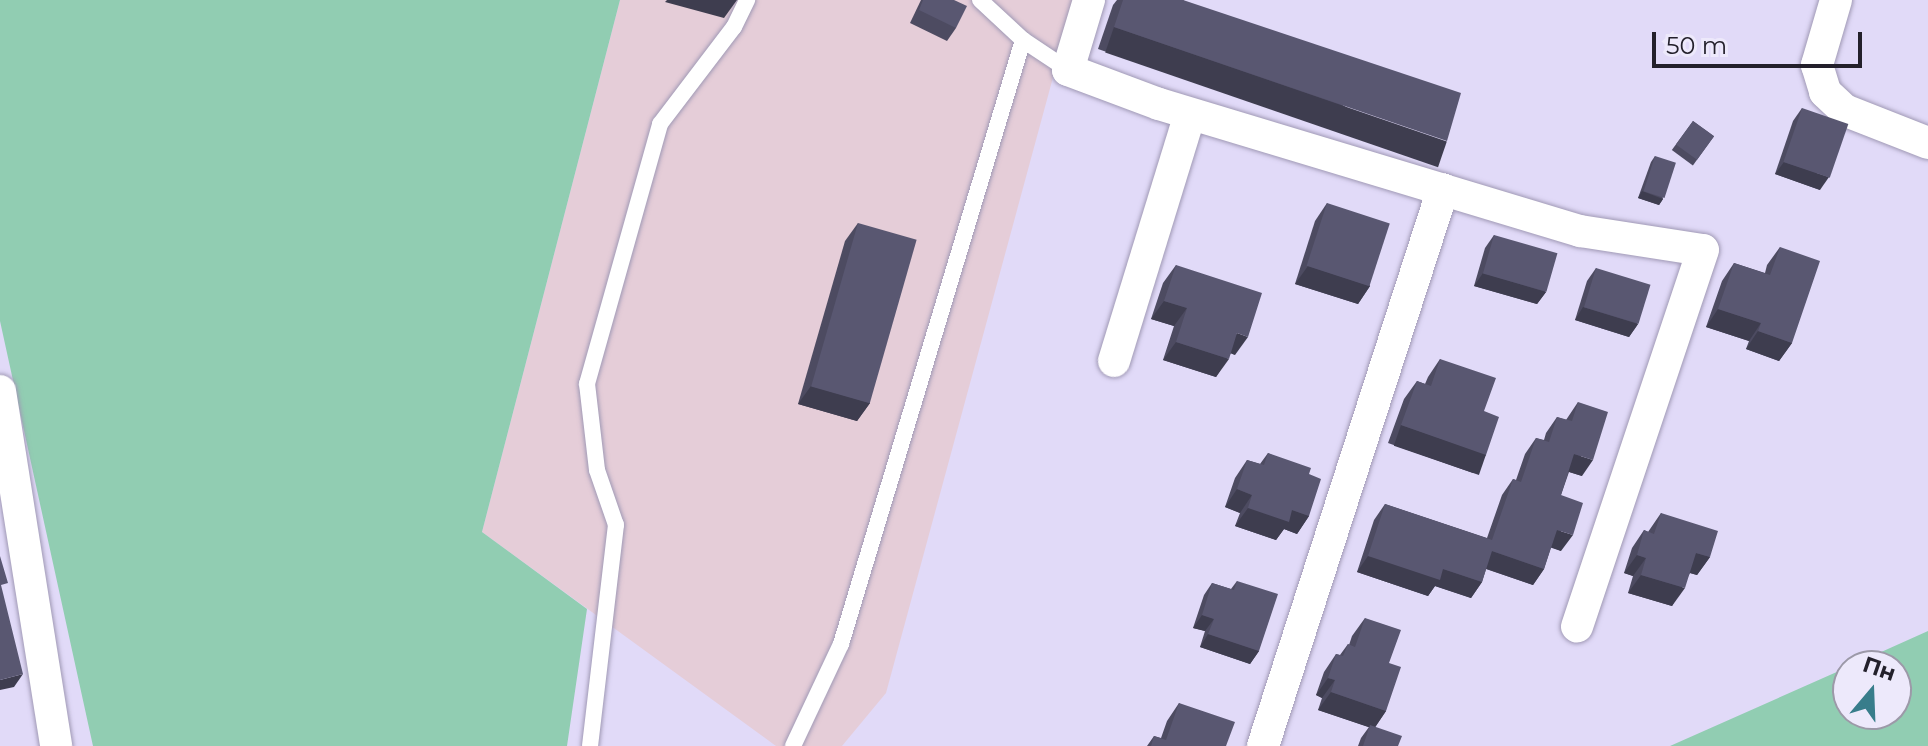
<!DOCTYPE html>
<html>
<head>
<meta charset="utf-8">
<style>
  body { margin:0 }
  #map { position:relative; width:1928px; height:746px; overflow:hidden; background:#e1daf8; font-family:Montserrat,sans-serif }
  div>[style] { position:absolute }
  .industrial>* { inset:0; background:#e5cdd8 }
  .green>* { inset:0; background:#91cdb2 }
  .roads { filter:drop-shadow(0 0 2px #a099b5) drop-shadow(0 0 2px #a099b5) }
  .service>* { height:16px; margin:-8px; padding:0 8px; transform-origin:8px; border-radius:8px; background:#fff }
  .minor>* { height:32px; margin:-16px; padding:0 16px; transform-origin:16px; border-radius:16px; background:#fff }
  .wall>* { inset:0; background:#4d4b61; transform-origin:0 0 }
  .shaded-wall>* { inset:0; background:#3e3d4f; transform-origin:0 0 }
  .building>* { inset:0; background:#595771; transform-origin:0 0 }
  span { translate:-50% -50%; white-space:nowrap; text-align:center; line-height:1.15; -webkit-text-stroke:8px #ede9fb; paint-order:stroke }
  .north { position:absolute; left:1832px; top:650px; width:80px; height:80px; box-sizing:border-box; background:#ede9fb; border:2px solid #9c99a8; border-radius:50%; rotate:19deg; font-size:22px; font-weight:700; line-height:32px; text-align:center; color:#23202b }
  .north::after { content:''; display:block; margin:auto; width:28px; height:36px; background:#387d8b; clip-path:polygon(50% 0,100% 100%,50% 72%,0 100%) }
  .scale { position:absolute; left:1652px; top:32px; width:210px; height:36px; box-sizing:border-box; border:4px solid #23202b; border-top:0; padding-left:10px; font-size:24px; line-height:28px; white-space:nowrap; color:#23202b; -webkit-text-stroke:6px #ede9fb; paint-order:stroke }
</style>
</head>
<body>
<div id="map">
  <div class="industrial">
    <i style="clip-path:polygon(620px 0,1074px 0,886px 693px,842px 746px,776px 746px,482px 532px)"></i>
  </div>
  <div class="green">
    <i style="clip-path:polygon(0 0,620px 0,482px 532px,587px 609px,567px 746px,93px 746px,0 321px)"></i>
    <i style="clip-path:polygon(1928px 631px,1928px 746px,1670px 746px,1848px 667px,1848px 714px,1896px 714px,1896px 666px,1850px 666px)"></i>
  </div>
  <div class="roads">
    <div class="service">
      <i style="left:980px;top:0;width:59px;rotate:42.9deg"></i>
      <i style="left:1023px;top:40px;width:54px;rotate:33.7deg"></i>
      <i style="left:590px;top:746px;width:223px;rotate:-83.3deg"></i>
      <i style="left:616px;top:525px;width:58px;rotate:-109.1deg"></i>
      <i style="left:597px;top:470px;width:87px;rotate:-96.6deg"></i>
      <i style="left:587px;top:384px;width:270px;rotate:-74.3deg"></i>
      <i style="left:660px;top:124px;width:122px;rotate:-52.7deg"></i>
      <i style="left:734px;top:27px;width:30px;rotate:-64deg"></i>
      <i style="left:793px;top:746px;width:113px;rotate:-64.8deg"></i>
      <i style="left:841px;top:644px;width:631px;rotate:-73.23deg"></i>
    </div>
    <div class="minor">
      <i style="left:1089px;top:0;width:73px;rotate:106.7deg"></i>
      <i style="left:1068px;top:70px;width:97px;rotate:20.5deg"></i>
      <i style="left:1159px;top:104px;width:440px;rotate:16.8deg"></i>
      <i style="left:1580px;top:231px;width:124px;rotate:8.8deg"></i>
      <i style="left:1703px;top:250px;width:397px;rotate:108.5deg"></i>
      <i style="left:1836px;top:0;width:68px;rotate:106.3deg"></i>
      <i style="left:1817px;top:65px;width:28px;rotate:73deg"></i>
      <i style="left:1825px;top:92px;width:26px;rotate:43deg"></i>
      <i style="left:1844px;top:110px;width:90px;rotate:21.4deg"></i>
      <i style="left:1114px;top:361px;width:258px;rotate:-72.9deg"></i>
      <i style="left:0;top:391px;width:359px;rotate:81deg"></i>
      <i style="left:1263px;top:746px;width:585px;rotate:-72.09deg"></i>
    </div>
  </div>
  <div class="wall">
    <i style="clip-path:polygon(921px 0,954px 0,956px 28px,947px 41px,910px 23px)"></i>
    <i style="clip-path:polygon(1117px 0,1183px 0,1431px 163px,1098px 49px,1113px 5px)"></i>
    <i style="clip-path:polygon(1802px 108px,1820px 190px,1775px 174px,1793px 121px)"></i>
    <i style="left:1693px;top:121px;width:26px;height:36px;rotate:36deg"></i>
    <i style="clip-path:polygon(1655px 156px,1663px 199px,1659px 205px,1638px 198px,1651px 162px)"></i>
    <i style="clip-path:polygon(1327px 203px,1370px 286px,1358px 304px,1295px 284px,1315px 221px)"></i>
    <i style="clip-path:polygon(858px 223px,870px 403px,857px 421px,798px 404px,845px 241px)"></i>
    <i style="clip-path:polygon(1494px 235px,1546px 292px,1537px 304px,1474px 286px,1485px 248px)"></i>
    <i style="clip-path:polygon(1780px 247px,1792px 343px,1779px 361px,1746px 349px,1749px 341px,1706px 327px,1722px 281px,1734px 263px,1765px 273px,1767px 265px)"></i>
    <i style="clip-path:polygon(1176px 265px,1235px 355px,1231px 353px,1216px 377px,1163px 360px,1174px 326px,1151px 319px,1163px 283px)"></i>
    <i style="clip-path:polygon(1596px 268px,1638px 324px,1629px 337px,1575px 320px,1587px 281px)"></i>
    <i style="clip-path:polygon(1440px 359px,1484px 411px,1486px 455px,1473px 473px,1388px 443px,1404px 399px,1417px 381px,1425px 384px,1428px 377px)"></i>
    <i style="clip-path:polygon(1578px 402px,1582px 476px,1569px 472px,1561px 495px,1561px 551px,1551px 547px,1544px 569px,1533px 585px,1486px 569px,1482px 582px,1471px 598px,1435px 586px,1428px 596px,1357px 572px,1374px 520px,1385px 504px,1487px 538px,1502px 495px,1513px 479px,1516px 480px,1525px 454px,1536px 438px,1544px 440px,1546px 433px,1557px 417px,1566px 420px)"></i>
    <i style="clip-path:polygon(1268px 453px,1309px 474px,1309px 516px,1297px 534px,1284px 529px,1276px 540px,1235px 526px,1240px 513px,1225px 507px,1235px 478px,1247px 460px,1260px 464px)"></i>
    <i style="clip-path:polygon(1661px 513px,1710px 557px,1697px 575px,1690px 573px,1672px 606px,1628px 593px,1633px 576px,1624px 573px,1632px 548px,1644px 530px,1648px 532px)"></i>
    <i style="clip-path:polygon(1237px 581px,1259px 651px,1250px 664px,1200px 647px,1205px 631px,1193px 628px,1204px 595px,1212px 583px,1231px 589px)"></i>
    <i style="clip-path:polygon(1365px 618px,1389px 663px,1386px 711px,1375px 727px,1398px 746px,1358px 746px,1361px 738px,1369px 727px,1318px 710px,1322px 698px,1316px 695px,1324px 672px,1336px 654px,1340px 655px,1348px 644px,1349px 645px,1352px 636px)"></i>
    <i style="clip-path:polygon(1179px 703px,1226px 746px,1147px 746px,1154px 736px,1161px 738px,1167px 721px)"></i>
  </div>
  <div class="shaded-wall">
    <i style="clip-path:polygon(667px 0,737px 0,724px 18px,665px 2px)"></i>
    <i style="left:1114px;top:27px;width:352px;height:27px;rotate:19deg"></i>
    <i style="clip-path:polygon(1784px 162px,1829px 177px,1820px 190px,1775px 174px)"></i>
    <i style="clip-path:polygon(1642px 191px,1663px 199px,1659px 205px,1638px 198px)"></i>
    <i style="clip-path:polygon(1308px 266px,1370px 286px,1358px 304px,1295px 284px)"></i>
    <i style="clip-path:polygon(1483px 273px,1546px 292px,1537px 304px,1474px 286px)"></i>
    <i style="clip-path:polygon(1164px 301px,1187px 308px,1174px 326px,1151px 319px)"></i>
    <i style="clip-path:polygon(1583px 307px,1638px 324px,1629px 337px,1575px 320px)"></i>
    <i style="clip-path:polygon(1718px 309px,1761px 323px,1749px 341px,1706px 327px)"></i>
    <i style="clip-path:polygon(1758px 331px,1792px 343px,1779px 361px,1746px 349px)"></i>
    <i style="clip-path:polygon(1237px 333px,1248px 337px,1235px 355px,1225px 351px)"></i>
    <i style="clip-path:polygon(1176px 342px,1229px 359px,1216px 377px,1163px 360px)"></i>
    <i style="clip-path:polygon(811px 386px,870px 403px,857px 421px,798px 404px)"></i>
    <i style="left:1401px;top:425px;width:90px;height:22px;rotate:19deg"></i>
    <i style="clip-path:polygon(1574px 454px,1593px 460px,1582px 476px,1563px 470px)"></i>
    <i style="clip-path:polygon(1237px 489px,1252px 495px,1240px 513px,1225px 507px)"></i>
    <i style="clip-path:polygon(1248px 508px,1292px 510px,1309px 516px,1297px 534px,1284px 529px,1276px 540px,1235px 526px)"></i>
    <i style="clip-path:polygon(1557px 530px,1573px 535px,1561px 551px,1546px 546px)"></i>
    <i style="clip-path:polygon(1492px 551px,1544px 569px,1533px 585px,1481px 567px)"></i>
    <i style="clip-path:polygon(1696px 553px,1710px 557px,1697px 575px,1683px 571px)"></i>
    <i style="clip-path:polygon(1637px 555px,1646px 558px,1633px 576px,1624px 573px)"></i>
    <i style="clip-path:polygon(1368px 556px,1443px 569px,1482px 582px,1471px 598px,1435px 586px,1428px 596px,1357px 572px)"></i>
    <i style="clip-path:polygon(1641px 575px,1685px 588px,1672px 606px,1628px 593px)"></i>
    <i style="clip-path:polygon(1202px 615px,1214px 619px,1205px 631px,1193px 628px)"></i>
    <i style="clip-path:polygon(1208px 634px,1259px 651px,1250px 664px,1200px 647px)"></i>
    <i style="clip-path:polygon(23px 674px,14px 687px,0 690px,0 680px)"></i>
    <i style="clip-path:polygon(1328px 678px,1335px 680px,1322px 698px,1316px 695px)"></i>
    <i style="clip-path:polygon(1331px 692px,1386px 711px,1374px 729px,1318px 710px)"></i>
  </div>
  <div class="building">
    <i style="clip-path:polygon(923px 0,954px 0,967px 6px,956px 28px,919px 10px)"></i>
    <i style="clip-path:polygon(1123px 0,1183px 0,1461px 93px,1447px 141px,1114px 27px)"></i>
    <i style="left:1802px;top:108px;width:49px;height:57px;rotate:19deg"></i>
    <i style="left:1693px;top:121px;width:26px;height:29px;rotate:36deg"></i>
    <i style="left:1655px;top:156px;width:22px;height:37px;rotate:18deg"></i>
    <i style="left:1327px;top:203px;width:66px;height:66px;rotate:18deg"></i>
    <i style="left:858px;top:223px;width:61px;height:170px;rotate:16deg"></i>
    <i style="left:1494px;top:235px;width:66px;height:40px;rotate:16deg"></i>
    <i style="clip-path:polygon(1780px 247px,1820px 261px,1792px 343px,1758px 331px,1761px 323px,1718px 309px,1734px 263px,1770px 275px)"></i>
    <i style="clip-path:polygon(1176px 265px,1262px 293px,1248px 337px,1237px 333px,1229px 359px,1176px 342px,1187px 308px,1164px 301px)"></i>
    <i style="left:1596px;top:268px;width:57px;height:41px;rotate:17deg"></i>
    <i style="clip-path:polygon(1440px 359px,1496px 378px,1484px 411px,1499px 417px,1486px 455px,1401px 425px,1417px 381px,1431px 386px)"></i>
    <i style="clip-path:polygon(1578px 402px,1608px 412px,1593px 460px,1574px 454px,1561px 495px,1583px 503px,1573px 535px,1557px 530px,1544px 569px,1492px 551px,1482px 582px,1443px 569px,1440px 580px,1368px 556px,1385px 504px,1492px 540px,1513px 479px,1521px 482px,1536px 438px,1549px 442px,1557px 417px,1572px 421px)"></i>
    <i style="clip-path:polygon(1268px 453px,1311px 468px,1309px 474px,1321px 479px,1309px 516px,1292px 510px,1289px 522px,1248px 508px,1252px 495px,1237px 489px,1247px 460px,1264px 465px)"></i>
    <i style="clip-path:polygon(1661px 513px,1718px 531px,1710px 557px,1696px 553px,1685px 588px,1641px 575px,1646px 558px,1637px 555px,1644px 530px,1654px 534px)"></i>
    <i style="clip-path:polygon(0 556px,8px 583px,1px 585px,23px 674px,0 680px)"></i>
    <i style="clip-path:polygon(1237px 581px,1278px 594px,1259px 651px,1208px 634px,1214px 619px,1202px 615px,1212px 583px,1234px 590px)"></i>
    <i style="clip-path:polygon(1365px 618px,1401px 630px,1389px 663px,1401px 667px,1386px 711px,1331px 692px,1335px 680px,1328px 678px,1336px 654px,1343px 656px,1348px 644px,1355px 647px)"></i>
    <i style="clip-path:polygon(1179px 703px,1235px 722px,1226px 746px,1151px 746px,1154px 736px,1166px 740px)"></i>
    <i style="clip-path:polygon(1370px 725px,1402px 736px,1398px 746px,1363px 746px)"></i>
  </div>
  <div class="north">Пн</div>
  <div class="scale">50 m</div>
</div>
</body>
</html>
